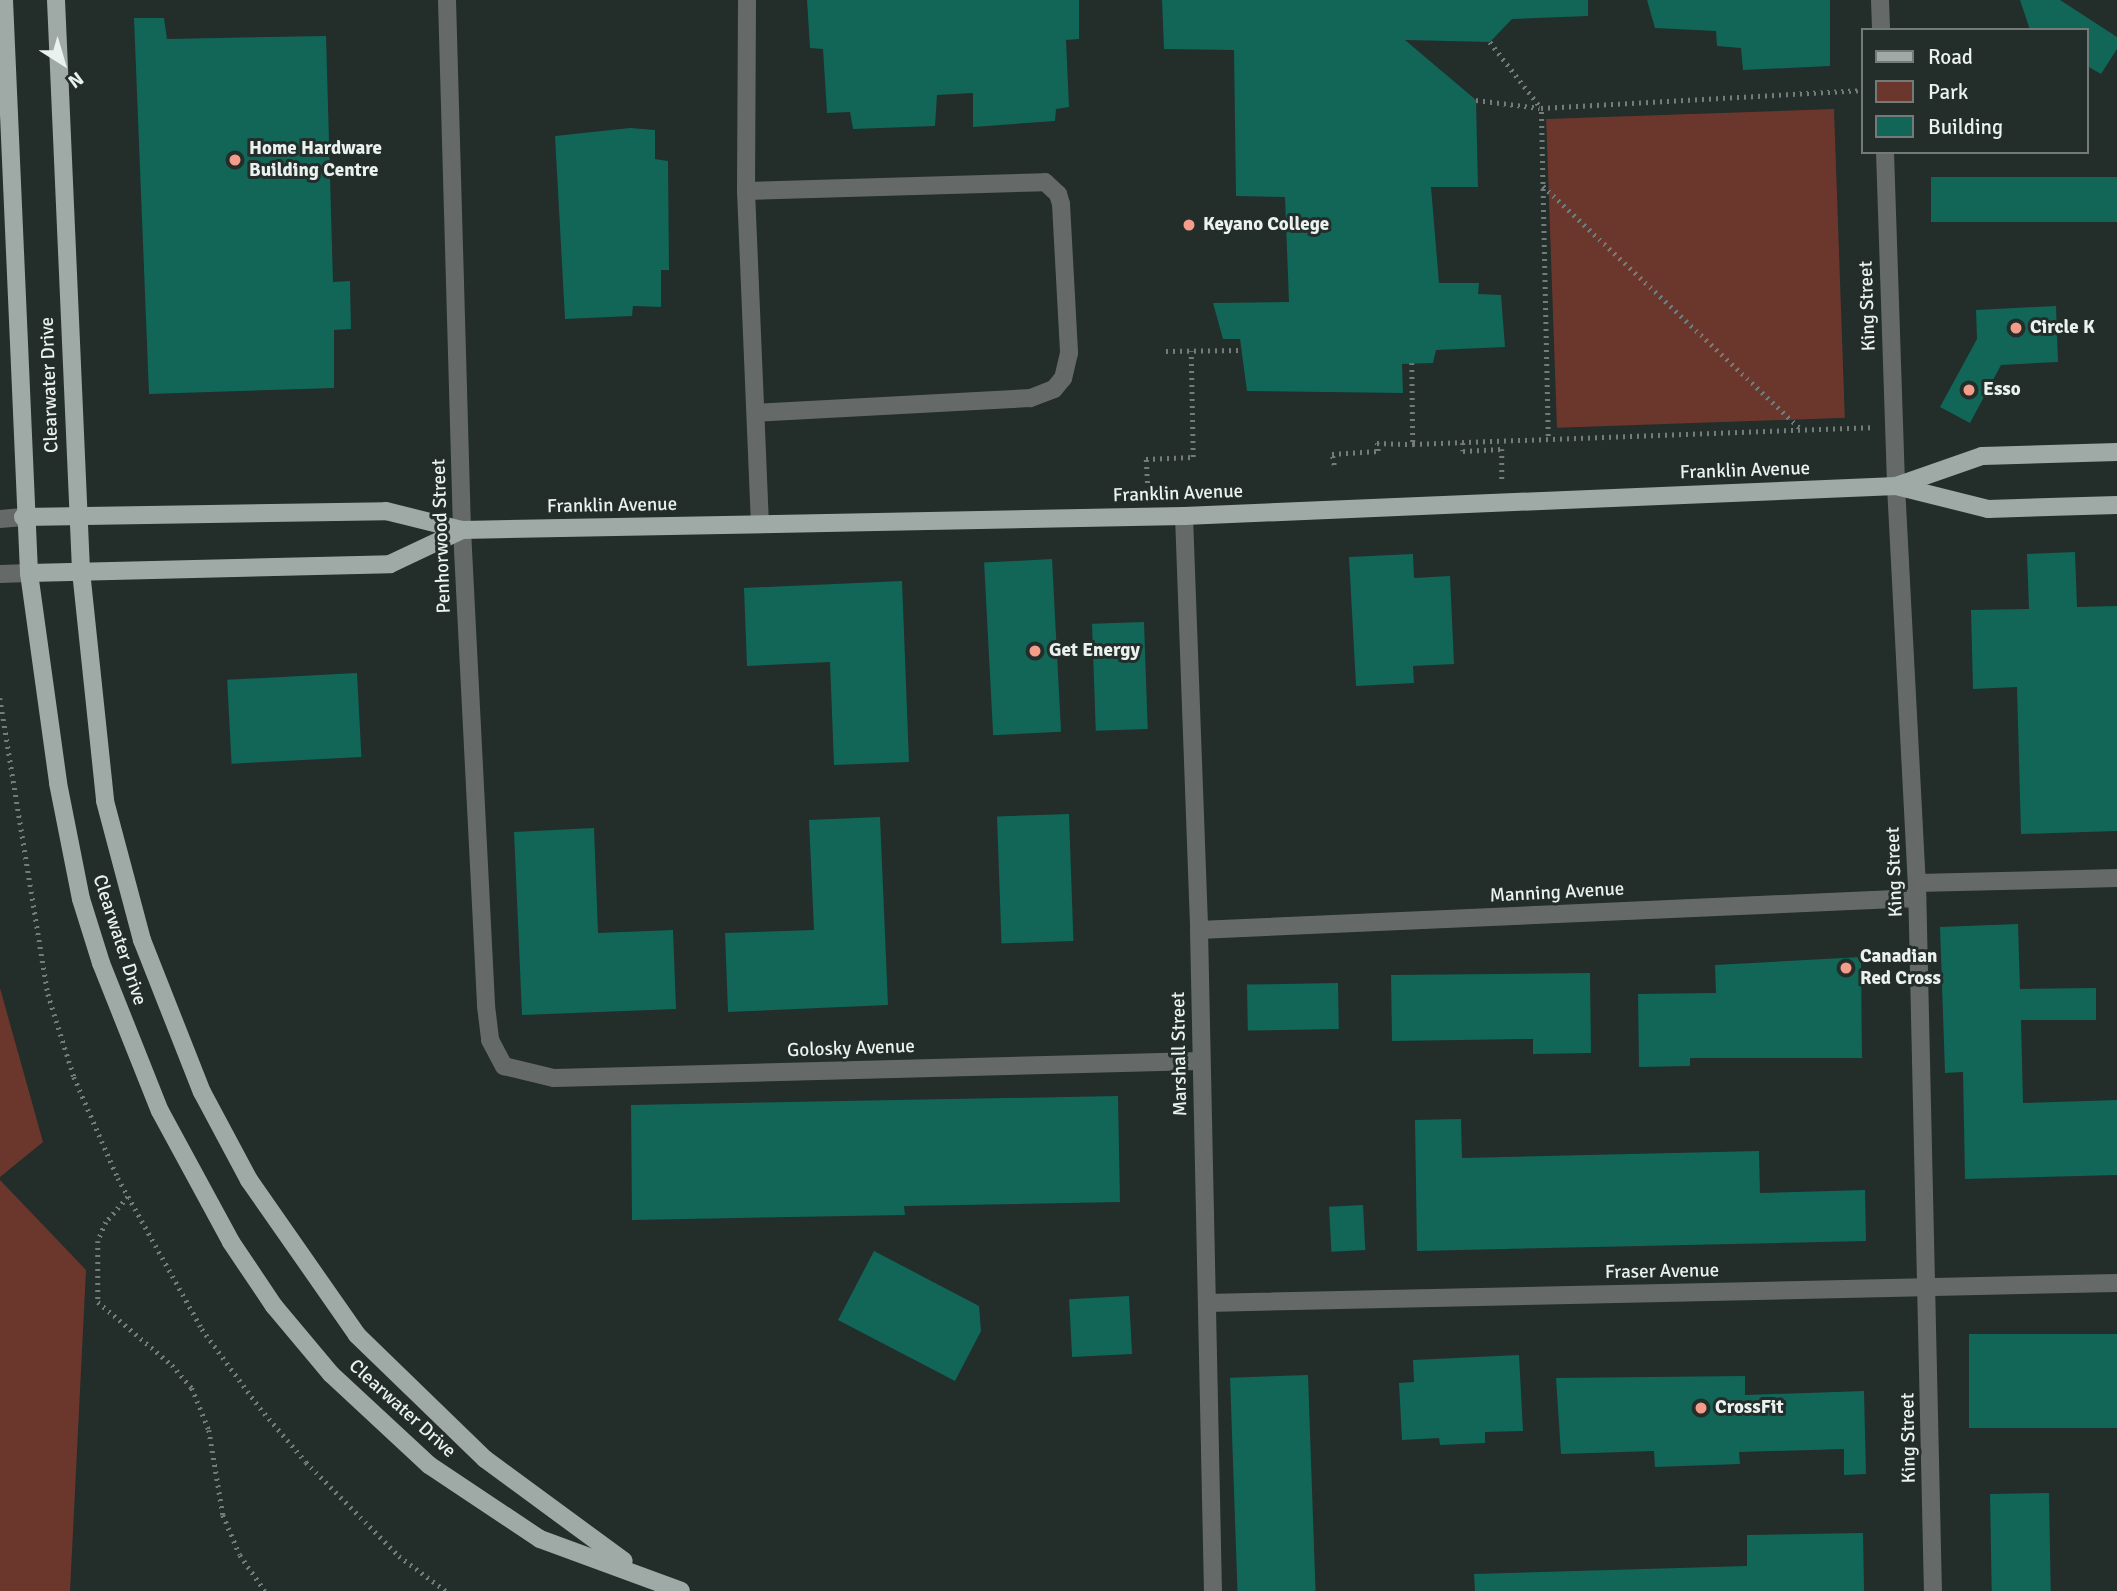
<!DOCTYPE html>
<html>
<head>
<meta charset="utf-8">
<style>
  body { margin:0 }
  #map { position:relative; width:2117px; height:1591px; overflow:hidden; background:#232d2a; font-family:Signika,sans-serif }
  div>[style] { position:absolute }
  .green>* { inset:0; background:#6b372d; transform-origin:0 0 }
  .building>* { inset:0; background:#116657; transform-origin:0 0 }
  .path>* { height:4.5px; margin-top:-2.25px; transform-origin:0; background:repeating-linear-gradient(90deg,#737c7a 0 2px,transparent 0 7px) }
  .minor>* { height:18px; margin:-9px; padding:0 9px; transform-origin:9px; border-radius:9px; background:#656a69 }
  .major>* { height:18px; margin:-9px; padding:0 9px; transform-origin:9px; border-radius:9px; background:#9faaa7 }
  .dots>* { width:19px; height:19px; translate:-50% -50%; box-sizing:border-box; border:4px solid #232d2a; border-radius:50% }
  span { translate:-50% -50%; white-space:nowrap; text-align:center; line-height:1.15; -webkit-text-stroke:6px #232d2a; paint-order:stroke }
  .poi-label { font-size:19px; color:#eaf1ef; font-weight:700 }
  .left { translate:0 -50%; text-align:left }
  .street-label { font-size:19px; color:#eaf1ef }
  .legend { position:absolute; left:1861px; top:28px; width:228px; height:126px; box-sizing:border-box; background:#232d2a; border:2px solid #737b79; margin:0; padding:9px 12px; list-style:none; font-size:21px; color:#eaf1ef }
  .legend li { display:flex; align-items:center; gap:14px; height:35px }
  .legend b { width:35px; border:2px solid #737b79 }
  .north { position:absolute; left:28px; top:28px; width:70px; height:70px; -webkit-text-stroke:5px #232d2a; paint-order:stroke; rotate:143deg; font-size:19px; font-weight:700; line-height:28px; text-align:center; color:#eaf1ef }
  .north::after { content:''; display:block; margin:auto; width:24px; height:32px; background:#eaf1ef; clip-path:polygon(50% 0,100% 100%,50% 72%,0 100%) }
</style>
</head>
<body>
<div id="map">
  <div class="green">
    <i style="left:1834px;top:109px;width:309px;height:288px;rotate:88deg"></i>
    <i style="clip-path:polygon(0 988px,43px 1142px,0 1177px)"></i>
    <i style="clip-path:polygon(0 1180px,86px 1270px,70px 1591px,0 1591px)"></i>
  </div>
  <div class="building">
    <i style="clip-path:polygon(807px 0,1079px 0,1079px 39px,1066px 40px,1069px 107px,1056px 109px,1055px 121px,973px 127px,973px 93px,937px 95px,935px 126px,853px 129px,850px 112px,827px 113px,823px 49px,810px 48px)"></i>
    <i style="clip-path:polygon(1162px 0,1588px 0,1588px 16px,1512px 19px,1490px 42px,1405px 40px,1476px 100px,1478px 187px,1431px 187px,1439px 283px,1479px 283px,1478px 294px,1501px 295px,1505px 347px,1436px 350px,1433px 363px,1402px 364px,1403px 393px,1247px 391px,1240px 339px,1223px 339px,1213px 303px,1289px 302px,1285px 197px,1236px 196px,1234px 50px,1164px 49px)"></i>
    <i style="clip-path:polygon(1647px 0,1830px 0,1830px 66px,1743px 70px,1741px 48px,1717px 46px,1716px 31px,1655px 28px)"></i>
    <i style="clip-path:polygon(2020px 0,2060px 0,2117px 37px,2117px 49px,2101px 74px,2087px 66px,2087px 30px,2030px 30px)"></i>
    <i style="clip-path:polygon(134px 18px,164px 18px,167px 39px,326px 36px,333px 282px,350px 281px,351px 329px,334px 330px,334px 388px,149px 394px)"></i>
    <i style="clip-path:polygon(630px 128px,655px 130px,655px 159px,668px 161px,669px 270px,661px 270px,661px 307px,633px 306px,632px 316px,565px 319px,555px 136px)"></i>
    <i style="left:2117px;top:177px;width:45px;height:186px;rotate:90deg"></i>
    <i style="clip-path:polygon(2056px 306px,2058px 362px,2001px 365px,1970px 423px,1940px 407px,1977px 339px,1976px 310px)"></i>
    <i style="clip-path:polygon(2075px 552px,2077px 607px,2117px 606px,2117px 831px,2021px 834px,2017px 687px,1973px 689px,1971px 610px,2029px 609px,2027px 554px)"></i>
    <i style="clip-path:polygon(1413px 554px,1414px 578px,1450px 576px,1454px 664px,1413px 666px,1414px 683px,1356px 686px,1349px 557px)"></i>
    <i style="left:1052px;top:559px;width:173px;height:68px;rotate:87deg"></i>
    <i style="clip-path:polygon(902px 581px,909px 762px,834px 765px,830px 662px,747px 666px,744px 588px)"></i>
    <i style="left:1144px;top:622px;width:107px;height:52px;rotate:88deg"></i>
    <i style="left:357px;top:673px;width:84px;height:130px;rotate:87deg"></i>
    <i style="left:1069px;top:814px;width:127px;height:72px;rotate:88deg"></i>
    <i style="clip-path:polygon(880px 817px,888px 1005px,728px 1012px,725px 933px,814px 930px,809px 820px)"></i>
    <i style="clip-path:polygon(594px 828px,598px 933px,673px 930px,676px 1009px,522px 1015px,514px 832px)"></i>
    <i style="clip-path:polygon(2018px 924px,2020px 989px,2096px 988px,2096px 1020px,2021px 1020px,2023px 1103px,2117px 1100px,2117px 1175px,1965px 1179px,1963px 1072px,1945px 1073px,1940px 927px)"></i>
    <i style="clip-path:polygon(1861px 957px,1862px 1058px,1690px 1058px,1690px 1066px,1639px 1067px,1638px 994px,1716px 993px,1715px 965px)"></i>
    <i style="clip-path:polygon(1590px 973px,1591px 1053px,1533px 1054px,1533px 1039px,1392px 1041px,1391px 975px)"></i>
    <i style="left:1338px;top:983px;width:46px;height:91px;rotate:89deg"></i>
    <i style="clip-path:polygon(1118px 1096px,1120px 1202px,904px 1206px,905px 1215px,632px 1220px,631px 1105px)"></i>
    <i style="clip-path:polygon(1461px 1119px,1462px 1158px,1759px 1151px,1760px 1193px,1865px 1190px,1866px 1241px,1417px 1251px,1415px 1120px)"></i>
    <i style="left:1363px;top:1205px;width:45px;height:34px;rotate:87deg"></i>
    <i style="clip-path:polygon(874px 1251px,979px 1306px,981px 1331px,955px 1381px,838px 1320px)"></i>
    <i style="left:1129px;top:1296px;width:58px;height:60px;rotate:87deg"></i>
    <i style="left:2117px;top:1334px;width:94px;height:148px;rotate:90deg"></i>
    <i style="clip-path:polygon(1519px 1355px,1523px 1431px,1485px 1432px,1485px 1443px,1440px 1445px,1439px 1438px,1402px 1440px,1399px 1383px,1414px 1382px,1413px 1360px)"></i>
    <i style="left:1308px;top:1375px;width:216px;height:78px;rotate:88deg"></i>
    <i style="clip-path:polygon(1745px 1376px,1745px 1395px,1864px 1391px,1866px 1474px,1844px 1475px,1844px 1449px,1739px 1452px,1740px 1464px,1655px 1467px,1654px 1451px,1561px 1454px,1556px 1378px)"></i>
    <i style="left:2049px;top:1493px;width:98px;height:59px;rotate:89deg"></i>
    <i style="clip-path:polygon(1863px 1533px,1864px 1591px,1475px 1591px,1474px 1574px,1747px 1566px,1747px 1535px)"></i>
  </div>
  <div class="path">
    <i style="left:1490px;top:42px;width:83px;rotate:52.3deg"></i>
    <i style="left:1476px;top:100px;width:64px;rotate:7.1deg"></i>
    <i style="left:1543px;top:186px;width:354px;rotate:43.3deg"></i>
    <i style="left:1166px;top:351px;width:76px;rotate:-0.8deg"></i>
    <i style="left:1412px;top:363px;width:81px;rotate:89.3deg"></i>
    <i style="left:1413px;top:444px;width:458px;rotate:-2.1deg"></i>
    <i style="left:1548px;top:436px;width:328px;rotate:-91.2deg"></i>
    <i style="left:1541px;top:108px;width:323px;rotate:-3.2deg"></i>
    <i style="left:1463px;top:443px;width:8px;rotate:90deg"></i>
    <i style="left:1463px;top:451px;width:39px;rotate:-3deg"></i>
    <i style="left:1502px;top:449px;width:34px;rotate:90deg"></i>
    <i style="left:1334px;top:465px;width:11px;rotate:-100deg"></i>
    <i style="left:1332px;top:454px;width:46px;rotate:-3.7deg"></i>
    <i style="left:1378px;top:451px;width:8px;rotate:-97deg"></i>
    <i style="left:1377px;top:443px;width:36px;rotate:2deg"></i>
    <i style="left:1148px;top:497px;width:38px;rotate:-93deg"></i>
    <i style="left:1146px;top:459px;width:47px;rotate:-2.4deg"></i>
    <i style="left:1193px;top:457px;width:106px;rotate:-91.1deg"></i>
    <i style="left:0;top:698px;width:300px;rotate:80.8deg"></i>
    <i style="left:48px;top:994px;width:87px;rotate:72.6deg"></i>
    <i style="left:74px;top:1077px;width:110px;rotate:66.5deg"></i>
    <i style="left:118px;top:1178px;width:173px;rotate:60.9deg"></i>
    <i style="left:202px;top:1329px;width:98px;rotate:53.7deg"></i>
    <i style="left:260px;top:1408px;width:71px;rotate:49.6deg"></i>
    <i style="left:306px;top:1462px;width:132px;rotate:45.3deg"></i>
    <i style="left:399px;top:1556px;width:59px;rotate:36.7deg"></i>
    <i style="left:128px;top:1197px;width:33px;rotate:131deg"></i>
    <i style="left:106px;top:1222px;width:21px;rotate:113deg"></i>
    <i style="left:98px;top:1241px;width:61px;rotate:90deg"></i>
    <i style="left:98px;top:1302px;width:97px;rotate:40.4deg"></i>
    <i style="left:172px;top:1365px;width:30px;rotate:49deg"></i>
    <i style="left:192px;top:1388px;width:45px;rotate:68deg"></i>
    <i style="left:209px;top:1430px;width:86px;rotate:80.6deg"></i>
    <i style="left:223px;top:1515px;width:43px;rotate:67deg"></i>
    <i style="left:240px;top:1555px;width:44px;rotate:55.2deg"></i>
  </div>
  <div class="minor">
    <i style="left:447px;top:0;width:530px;rotate:88.38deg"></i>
    <i style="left:462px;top:530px;width:477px;rotate:87.1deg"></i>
    <i style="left:486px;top:1006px;width:34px;rotate:83deg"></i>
    <i style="left:490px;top:1040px;width:30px;rotate:62deg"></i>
    <i style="left:504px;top:1066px;width:51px;rotate:13.5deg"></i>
    <i style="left:554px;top:1078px;width:646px;rotate:-1.51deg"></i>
    <i style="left:747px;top:0;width:191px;rotate:90.3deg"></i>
    <i style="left:746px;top:191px;width:333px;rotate:87.6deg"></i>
    <i style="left:1880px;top:0;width:30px;rotate:88deg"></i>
    <i style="left:1885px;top:152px;width:334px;rotate:88.1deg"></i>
    <i style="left:1896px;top:486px;width:398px;rotate:87deg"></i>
    <i style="left:1917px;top:883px;width:708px;rotate:88.71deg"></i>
    <i style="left:746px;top:191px;width:299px;rotate:-1.7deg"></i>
    <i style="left:1045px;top:182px;width:18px;rotate:43deg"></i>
    <i style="left:1058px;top:194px;width:10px;rotate:73deg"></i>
    <i style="left:1061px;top:204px;width:149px;rotate:86.9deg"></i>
    <i style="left:1069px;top:353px;width:26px;rotate:103deg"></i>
    <i style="left:1063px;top:378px;width:14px;rotate:129deg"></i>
    <i style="left:1054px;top:389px;width:26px;rotate:159deg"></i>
    <i style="left:1030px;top:398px;width:274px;rotate:176.9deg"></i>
    <i style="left:1184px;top:516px;width:414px;rotate:87.9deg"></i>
    <i style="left:1199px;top:930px;width:661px;rotate:88.79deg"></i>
    <i style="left:0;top:519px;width:23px;rotate:-5deg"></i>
    <i style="left:0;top:574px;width:29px;rotate:-2deg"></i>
    <i style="left:1917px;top:883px;width:200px;rotate:-1.4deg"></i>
    <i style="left:1199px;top:930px;width:719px;rotate:-2.55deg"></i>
    <i style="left:1207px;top:1303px;width:910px;rotate:-1.26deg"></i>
  </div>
  <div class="major">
    <i style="left:4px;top:0;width:574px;rotate:87.5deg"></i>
    <i style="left:29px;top:573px;width:212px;rotate:82.1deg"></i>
    <i style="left:58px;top:783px;width:118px;rotate:78.8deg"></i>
    <i style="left:81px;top:899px;width:67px;rotate:72.6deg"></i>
    <i style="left:101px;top:963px;width:159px;rotate:68.3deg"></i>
    <i style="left:160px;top:1111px;width:149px;rotate:61.5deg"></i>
    <i style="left:231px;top:1242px;width:77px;rotate:56.1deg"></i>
    <i style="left:274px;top:1306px;width:89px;rotate:50deg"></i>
    <i style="left:331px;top:1374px;width:134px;rotate:42.9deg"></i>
    <i style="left:429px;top:1465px;width:133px;rotate:33.7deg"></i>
    <i style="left:540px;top:1539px;width:150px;rotate:20.2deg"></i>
    <i style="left:56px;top:0;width:572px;rotate:87.49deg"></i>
    <i style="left:81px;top:571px;width:231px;rotate:84deg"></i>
    <i style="left:105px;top:801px;width:144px;rotate:75.1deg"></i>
    <i style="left:142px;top:940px;width:163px;rotate:68.5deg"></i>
    <i style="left:202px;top:1092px;width:100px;rotate:61.9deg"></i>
    <i style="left:249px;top:1180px;width:189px;rotate:55.1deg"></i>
    <i style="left:357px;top:1335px;width:178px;rotate:44.1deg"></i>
    <i style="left:485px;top:1459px;width:172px;rotate:36.3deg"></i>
    <i style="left:1896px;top:486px;width:91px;rotate:-19.2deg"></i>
    <i style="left:1982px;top:456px;width:135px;rotate:-1.7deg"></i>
    <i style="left:23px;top:517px;width:363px;rotate:-0.9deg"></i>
    <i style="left:386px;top:511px;width:78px;rotate:14deg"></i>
    <i style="left:462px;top:530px;width:722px;rotate:-1.11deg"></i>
    <i style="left:1184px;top:516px;width:713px;rotate:-2.41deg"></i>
    <i style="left:1896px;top:486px;width:95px;rotate:14deg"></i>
    <i style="left:1988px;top:509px;width:129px;rotate:-1.8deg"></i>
    <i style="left:29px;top:573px;width:361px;rotate:-1.4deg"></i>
    <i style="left:390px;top:564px;width:80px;rotate:-25.3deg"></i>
  </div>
  <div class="dots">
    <i style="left:235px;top:160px;background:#f49d8b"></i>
    <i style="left:1189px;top:225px;background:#f49d8b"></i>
    <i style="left:2016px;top:328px;background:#f49d8b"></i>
    <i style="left:1969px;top:390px;background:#f49d8b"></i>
    <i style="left:1035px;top:651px;background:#f49d8b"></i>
    <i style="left:1846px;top:968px;background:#f49d8b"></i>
    <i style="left:1701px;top:1408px;background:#f49d8b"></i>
  </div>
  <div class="poi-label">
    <span class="left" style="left:249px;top:160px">Home Hardware<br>Building Centre</span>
    <span class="left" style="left:1203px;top:225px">Keyano College</span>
    <span class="left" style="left:2030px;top:328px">Circle K</span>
    <span class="left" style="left:1983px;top:390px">Esso</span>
    <span class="left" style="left:1049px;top:651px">Get Energy</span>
    <span class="left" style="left:1860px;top:968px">Canadian<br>Red Cross</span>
    <span class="left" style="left:1715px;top:1408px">CrossFit</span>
  </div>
  <div class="street-label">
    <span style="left:1868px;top:306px;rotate:-92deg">King Street</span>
    <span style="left:50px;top:385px;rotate:-92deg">Clearwater Drive</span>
    <span style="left:1745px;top:471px;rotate:-2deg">Franklin Avenue</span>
    <span style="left:1178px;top:494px;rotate:-2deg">Franklin Avenue</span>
    <span style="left:612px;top:506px;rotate:-1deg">Franklin Avenue</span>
    <span style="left:442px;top:536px;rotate:-92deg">Penhorwood Street</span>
    <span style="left:1895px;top:872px;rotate:-92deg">King Street</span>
    <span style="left:1557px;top:893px;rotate:-3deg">Manning Avenue</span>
    <span style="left:119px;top:940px;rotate:72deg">Clearwater Drive</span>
    <span style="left:851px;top:1049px;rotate:-2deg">Golosky Avenue</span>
    <span style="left:1180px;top:1054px;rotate:-91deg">Marshall Street</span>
    <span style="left:1662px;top:1272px;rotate:-1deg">Fraser Avenue</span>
    <span style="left:402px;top:1409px;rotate:42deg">Clearwater Drive</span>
    <span style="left:1909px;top:1438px;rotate:-91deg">King Street</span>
  </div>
  <ul class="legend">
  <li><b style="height:9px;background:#9faaa7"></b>Road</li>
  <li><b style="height:19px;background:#6b372d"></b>Park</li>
  <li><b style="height:19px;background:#116657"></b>Building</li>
  </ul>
  <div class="north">N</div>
</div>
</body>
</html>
